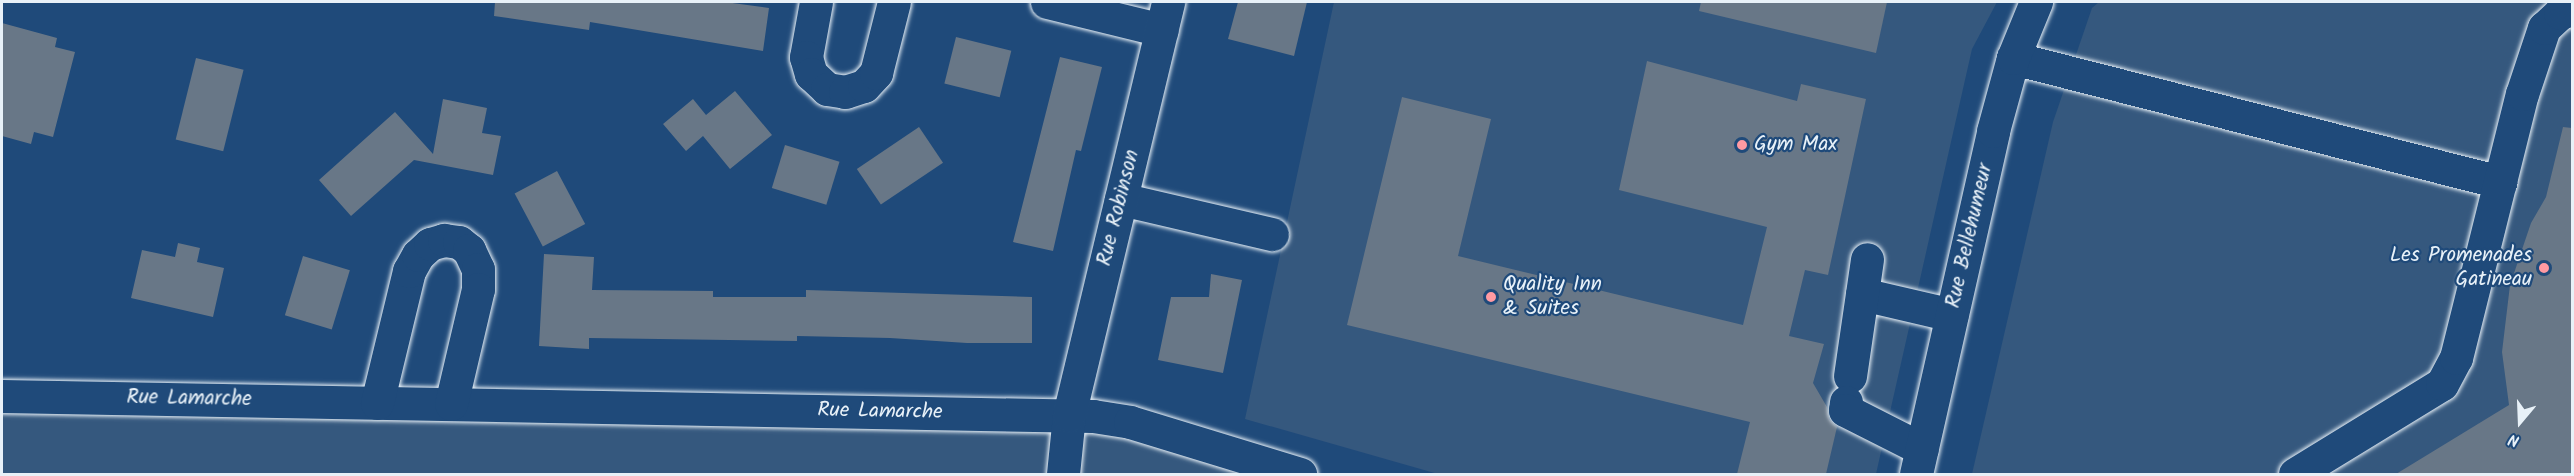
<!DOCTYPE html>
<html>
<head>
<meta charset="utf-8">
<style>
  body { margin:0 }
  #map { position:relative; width:2574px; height:476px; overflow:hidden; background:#1f4a7a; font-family:Kalam,sans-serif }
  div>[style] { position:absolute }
  .built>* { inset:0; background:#35587e }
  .building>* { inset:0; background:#687787; transform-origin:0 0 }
  .roads { filter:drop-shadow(0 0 2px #e8f1f8) drop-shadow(0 0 2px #e8f1f8) }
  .minor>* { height:33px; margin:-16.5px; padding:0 16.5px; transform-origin:16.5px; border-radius:16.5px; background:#1f4a7a }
  .dots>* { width:16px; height:16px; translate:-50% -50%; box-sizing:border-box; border:3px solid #1f4a7a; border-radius:50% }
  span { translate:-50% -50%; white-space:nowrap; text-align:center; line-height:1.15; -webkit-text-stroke:4.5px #1f4a7a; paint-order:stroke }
  .poi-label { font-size:21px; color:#e8f1f8 }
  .left { translate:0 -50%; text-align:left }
  .right { translate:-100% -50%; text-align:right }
  .street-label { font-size:21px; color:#e8f1f8 }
  .frame { position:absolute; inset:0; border:3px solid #e8f1f8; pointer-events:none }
  .north { position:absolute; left:2490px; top:392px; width:60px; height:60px; -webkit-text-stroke:4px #1f4a7a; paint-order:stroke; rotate:199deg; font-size:16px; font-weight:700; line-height:24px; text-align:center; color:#e8f1f8 }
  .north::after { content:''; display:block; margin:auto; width:21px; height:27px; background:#e8f1f8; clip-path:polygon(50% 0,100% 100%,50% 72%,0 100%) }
</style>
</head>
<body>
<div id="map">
  <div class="built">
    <i style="clip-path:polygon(1334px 2px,1997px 2px,1972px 49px,1876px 474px,1438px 474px,1245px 419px)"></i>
    <i style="clip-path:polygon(2099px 2px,2572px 2px,2572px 474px,1972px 474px,2053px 122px,2092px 8px)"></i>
    <i style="clip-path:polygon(2px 396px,1028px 415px,1300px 474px,2px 474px)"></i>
  </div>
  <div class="building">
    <i style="clip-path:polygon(495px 2px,725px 2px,769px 8px,763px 51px,590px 22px,589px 30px,494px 16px)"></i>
    <i style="clip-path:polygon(1238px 2px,1307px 2px,1294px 56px,1228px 39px)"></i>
    <i style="clip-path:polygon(1701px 2px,1887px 2px,1876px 53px,1699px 11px)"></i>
    <i style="clip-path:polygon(2px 23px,57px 38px,55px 47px,75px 52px,53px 137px,34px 132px,31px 144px,2px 136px)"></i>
    <i style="left:956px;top:37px;width:57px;height:48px;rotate:14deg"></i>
    <i style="clip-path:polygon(1060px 57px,1102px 67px,1081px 151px,1076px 150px,1053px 251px,1013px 242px)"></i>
    <i style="left:196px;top:58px;width:49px;height:84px;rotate:14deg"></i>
    <i style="clip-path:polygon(1647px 61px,1797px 101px,1801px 84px,1866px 99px,1828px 275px,1805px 270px,1789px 336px,1824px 344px,1813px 383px,1827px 407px,1829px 419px,1837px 427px,1826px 474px,1737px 474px,1750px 422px,1347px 325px,1402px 97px,1491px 119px,1458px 256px,1743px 325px,1767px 227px,1619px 190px)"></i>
    <i style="clip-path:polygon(735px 91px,772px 135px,730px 169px,703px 136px,686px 151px,663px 124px,693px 99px,706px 115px)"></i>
    <i style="clip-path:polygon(443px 99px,487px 108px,482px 133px,501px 136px,493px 175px,414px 160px,351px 216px,319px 180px,395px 112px,433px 154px)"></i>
    <i style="left:919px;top:127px;width:43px;height:75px;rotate:56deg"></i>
    <i style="clip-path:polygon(2563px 127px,2572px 128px,2572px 474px,2396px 474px,2509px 405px,2502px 352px,2510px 285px,2531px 223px,2546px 197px)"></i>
    <i style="left:785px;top:145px;width:57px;height:45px;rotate:17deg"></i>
    <i style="left:557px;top:171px;width:60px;height:48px;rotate:62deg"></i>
    <i style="clip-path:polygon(178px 243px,200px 248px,197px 262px,224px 268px,213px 317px,131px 298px,142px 250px,175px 257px)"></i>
    <i style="clip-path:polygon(544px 254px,594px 257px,592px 290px,713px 291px,713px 297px,806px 297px,806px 290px,1032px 297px,1032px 343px,967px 343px,890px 338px,797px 336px,797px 341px,589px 338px,589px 349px,539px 346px)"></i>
    <i style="left:303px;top:256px;width:49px;height:62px;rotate:17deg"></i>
    <i style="clip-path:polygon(1211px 274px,1242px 280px,1223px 373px,1158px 360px,1171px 297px,1209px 297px)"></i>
  </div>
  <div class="roads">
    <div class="minor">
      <i style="left:816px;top:2px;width:56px;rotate:100.3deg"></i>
      <i style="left:806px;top:57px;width:18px;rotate:74deg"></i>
      <i style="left:811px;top:74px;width:22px;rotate:43deg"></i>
      <i style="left:827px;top:89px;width:18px;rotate:9deg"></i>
      <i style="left:845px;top:92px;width:20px;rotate:-18deg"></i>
      <i style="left:864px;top:86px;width:18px;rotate:-47deg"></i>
      <i style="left:876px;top:73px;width:73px;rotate:-75.8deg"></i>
      <i style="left:1047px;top:2px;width:118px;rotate:13.7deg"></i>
      <i style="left:2013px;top:58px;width:503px;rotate:14.29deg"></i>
      <i style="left:1121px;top:199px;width:155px;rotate:13.1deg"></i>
      <i style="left:1862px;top:294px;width:92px;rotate:13.1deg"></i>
      <i style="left:1850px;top:376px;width:118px;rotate:-81.7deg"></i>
      <i style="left:2px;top:396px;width:1091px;rotate:1.05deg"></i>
      <i style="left:1093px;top:416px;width:37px;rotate:9deg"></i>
      <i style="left:1130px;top:422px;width:178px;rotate:17deg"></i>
      <i style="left:1846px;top:402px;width:8px;rotate:97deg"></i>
      <i style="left:1845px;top:410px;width:86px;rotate:26.9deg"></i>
      <i style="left:377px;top:403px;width:136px;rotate:-76.4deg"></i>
      <i style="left:409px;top:271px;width:18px;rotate:-61deg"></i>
      <i style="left:418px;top:255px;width:16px;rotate:-43deg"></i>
      <i style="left:430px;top:244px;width:15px;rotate:-16deg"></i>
      <i style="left:444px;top:240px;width:15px;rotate:8deg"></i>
      <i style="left:459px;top:242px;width:13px;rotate:39deg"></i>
      <i style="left:469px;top:250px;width:21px;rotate:65deg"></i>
      <i style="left:478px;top:269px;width:20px;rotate:90deg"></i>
      <i style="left:478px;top:289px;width:118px;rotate:103.2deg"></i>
      <i style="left:1063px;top:474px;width:59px;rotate:-84.2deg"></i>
      <i style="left:1069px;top:415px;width:425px;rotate:-76.5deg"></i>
      <i style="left:1916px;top:474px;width:352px;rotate:-77.3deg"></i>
      <i style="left:1993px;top:131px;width:76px;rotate:-74.7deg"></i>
      <i style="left:2013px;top:58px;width:61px;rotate:-67.7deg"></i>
      <i style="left:2295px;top:474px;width:172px;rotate:-31.5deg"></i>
      <i style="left:2442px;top:384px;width:30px;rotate:-62deg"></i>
      <i style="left:2456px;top:358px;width:272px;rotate:-76deg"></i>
      <i style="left:2522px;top:94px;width:70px;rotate:-71.6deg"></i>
      <i style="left:2544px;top:28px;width:22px;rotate:-43deg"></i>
      <i style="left:2560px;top:13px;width:13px;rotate:-18deg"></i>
    </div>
  </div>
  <div class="dots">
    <i style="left:1742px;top:145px;background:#ff9aa2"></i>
    <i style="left:2544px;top:268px;background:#ff9aa2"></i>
    <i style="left:1491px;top:297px;background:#ff9aa2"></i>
  </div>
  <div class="poi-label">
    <span class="left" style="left:1754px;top:145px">Gym Max</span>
    <span class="right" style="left:2532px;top:268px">Les Promenades<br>Gatineau</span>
    <span class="left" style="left:1503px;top:297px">Quality Inn<br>&amp; Suites</span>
  </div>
  <div class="street-label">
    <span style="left:1119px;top:208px;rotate:-76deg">Rue Robinson</span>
    <span style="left:1970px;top:236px;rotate:-77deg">Rue Bellehumeur</span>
    <span style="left:189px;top:399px;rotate:1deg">Rue Lamarche</span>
    <span style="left:880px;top:412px;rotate:1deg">Rue Lamarche</span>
  </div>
  <div class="frame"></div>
  <div class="north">N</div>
</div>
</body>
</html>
